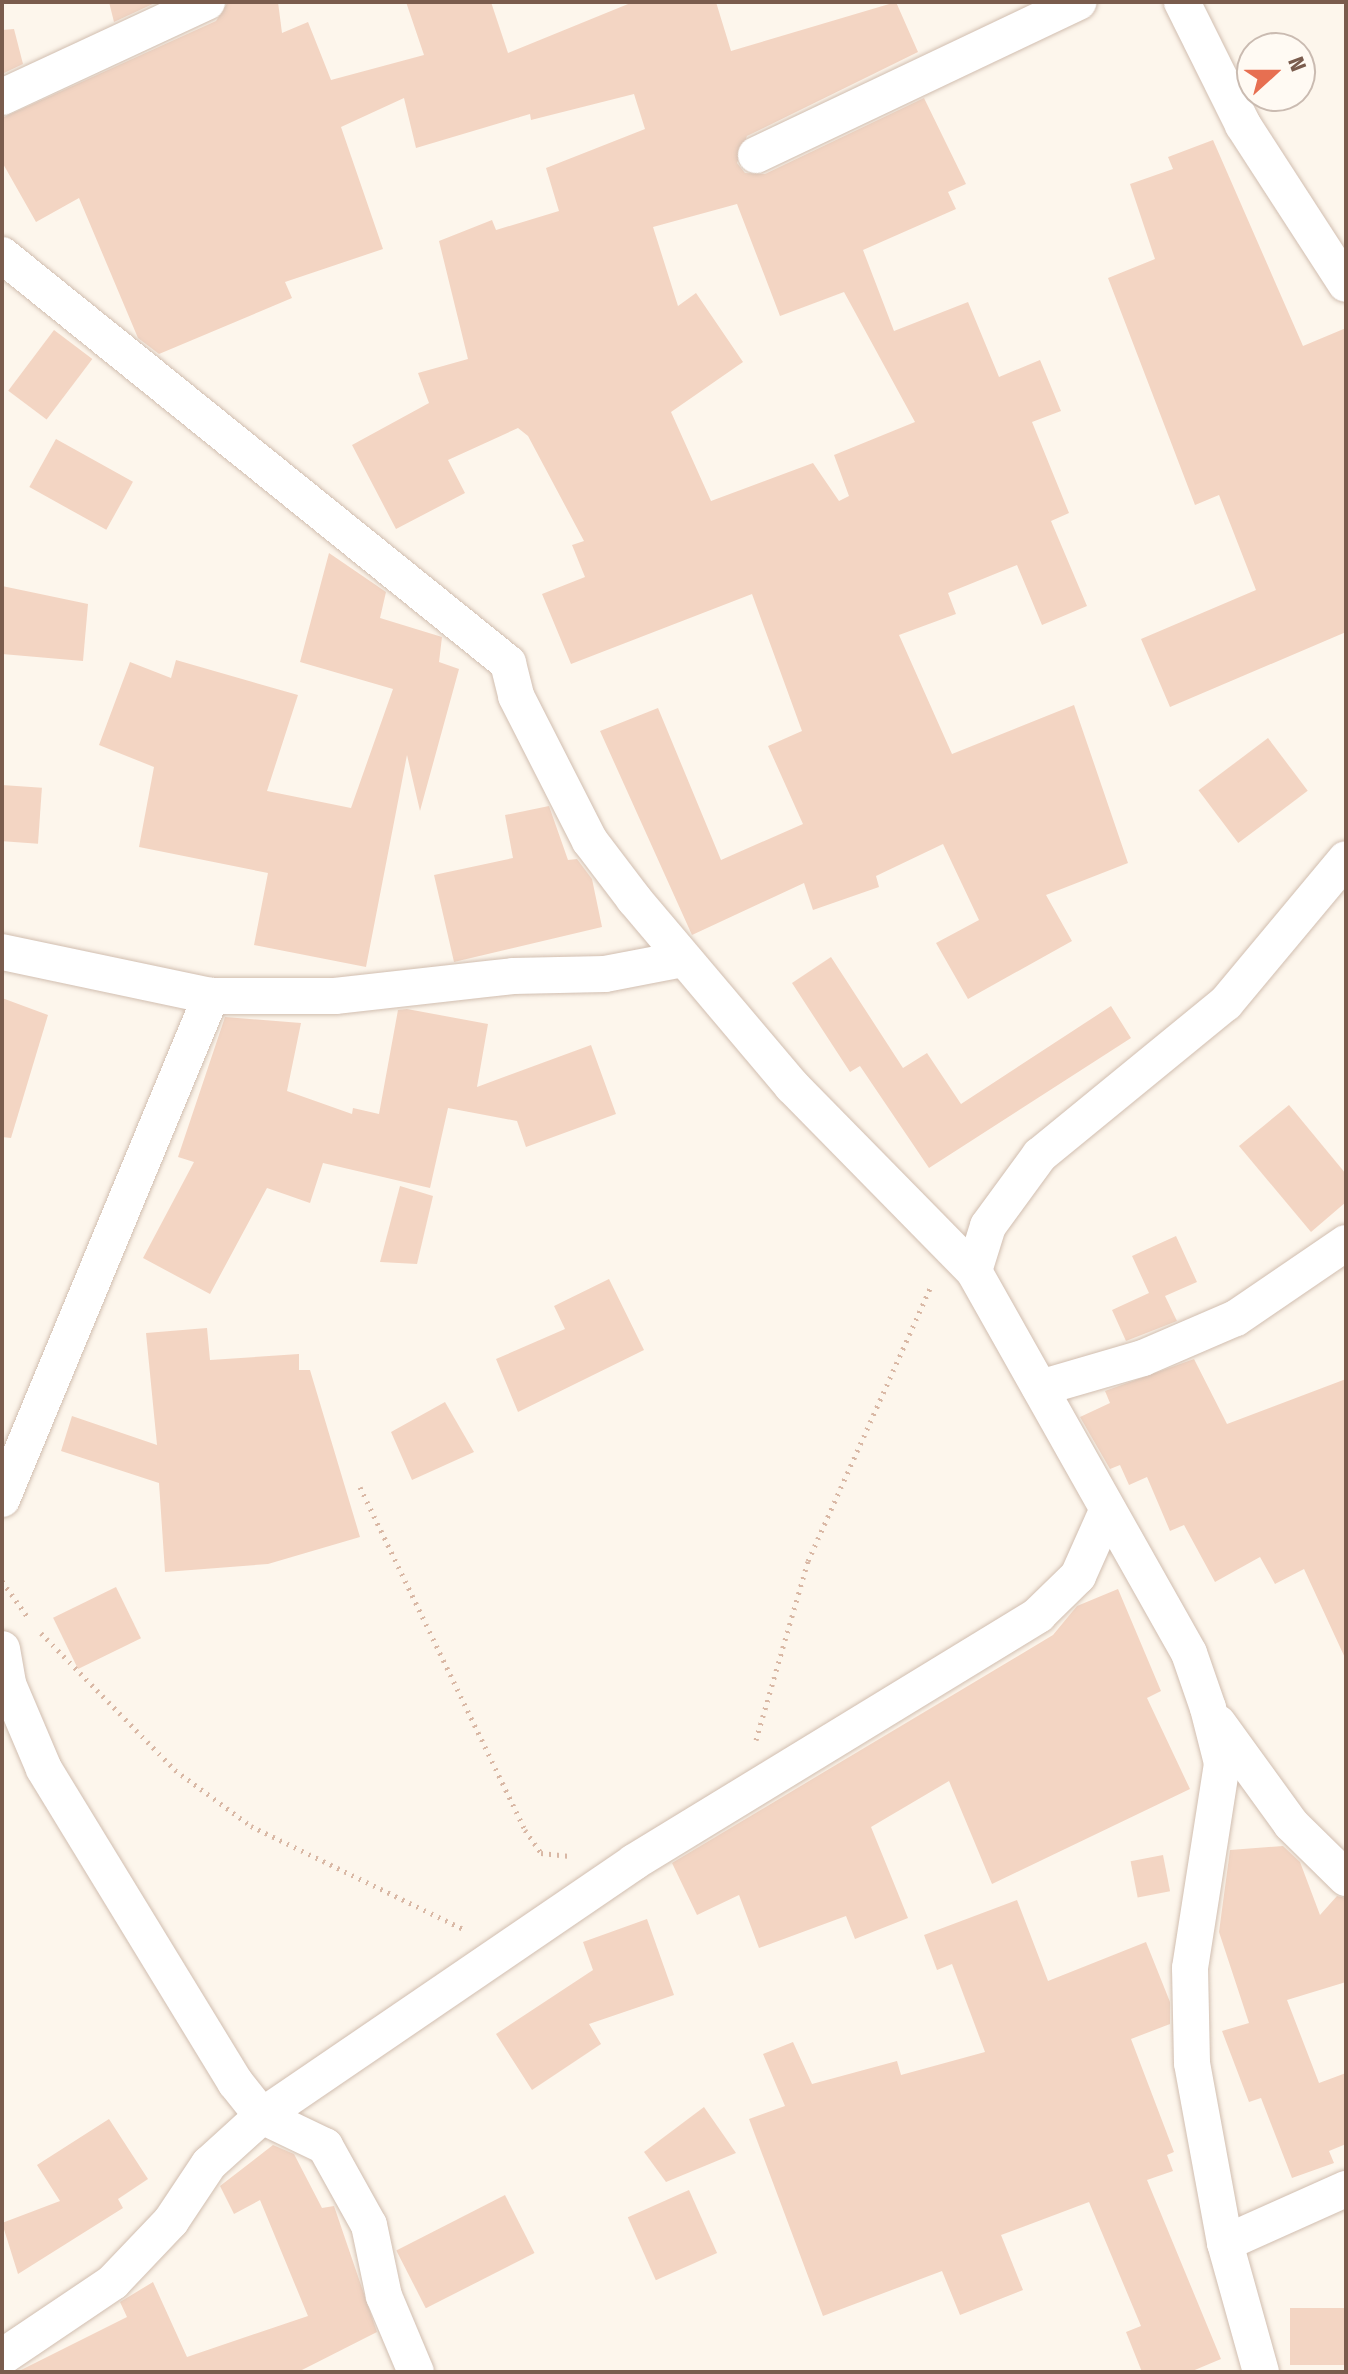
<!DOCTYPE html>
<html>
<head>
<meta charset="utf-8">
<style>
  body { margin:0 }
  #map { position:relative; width:1348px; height:2374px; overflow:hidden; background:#fdf6ec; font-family:"Fira Sans Condensed",sans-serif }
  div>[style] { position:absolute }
  .building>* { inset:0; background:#f3d5c3; transform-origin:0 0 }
  .path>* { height:5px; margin-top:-2.5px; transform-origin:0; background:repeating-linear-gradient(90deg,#d9b8a5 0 2px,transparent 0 8px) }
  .roads { filter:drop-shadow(0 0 2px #d1beb0) drop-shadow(0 0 2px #d1beb0) }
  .street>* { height:36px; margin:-18px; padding:0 18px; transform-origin:18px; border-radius:18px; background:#fff }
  span { translate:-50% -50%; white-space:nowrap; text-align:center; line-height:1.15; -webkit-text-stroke:8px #fffaf3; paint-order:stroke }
  .frame { position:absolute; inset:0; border:4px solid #7a5c4d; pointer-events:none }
  .north { position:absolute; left:1236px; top:32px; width:80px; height:80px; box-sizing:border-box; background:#fffaf3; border:2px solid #cabbb1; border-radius:50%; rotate:69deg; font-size:22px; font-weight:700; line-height:32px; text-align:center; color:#7a5c4d }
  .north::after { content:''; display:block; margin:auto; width:28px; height:36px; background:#e76f51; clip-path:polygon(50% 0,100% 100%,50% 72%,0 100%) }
</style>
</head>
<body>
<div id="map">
  <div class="building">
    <i style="clip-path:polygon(109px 2px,157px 2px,114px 22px)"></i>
    <i style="clip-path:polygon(evenodd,228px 2px,278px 2px,282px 33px,308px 22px,331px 80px,424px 55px,406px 2px,491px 2px,508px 53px,633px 2px,716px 2px,731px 51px,896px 2px,918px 52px,747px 136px,737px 163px,745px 173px,765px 174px,924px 98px,966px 184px,948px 192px,956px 209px,863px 250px,894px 331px,968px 302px,999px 377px,1040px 360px,1061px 411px,1032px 422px,1069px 513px,1051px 521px,1087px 606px,1042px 625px,1017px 565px,948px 593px,956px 614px,899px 635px,952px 754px,1074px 705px,1128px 863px,1046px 895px,1072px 941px,968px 999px,936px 943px,979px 920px,943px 844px,876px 876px,879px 887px,813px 910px,804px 883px,692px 935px,600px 731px,658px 708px,721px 860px,803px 824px,768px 746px,802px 731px,752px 594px,571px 664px,542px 594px,585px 577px,572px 545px,584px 541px,528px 436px,518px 428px,448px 460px,465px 493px,396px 529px,352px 445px,429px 403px,418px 373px,468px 359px,439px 241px,492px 220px,496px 230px,559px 211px,546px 168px,645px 129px,634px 94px,531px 120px,530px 114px,416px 148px,404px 98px,341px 127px,383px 249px,285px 282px,292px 298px,159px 354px,138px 338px,79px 198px,36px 222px,2px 162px,2px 118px,216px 21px,228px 2px,737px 204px,780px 316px,844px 292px,915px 422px,834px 455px,849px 496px,839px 501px,813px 463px,711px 501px,671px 412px,743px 362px,696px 293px,678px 306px,653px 227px,737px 204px)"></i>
    <i style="clip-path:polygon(14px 29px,23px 64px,2px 74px,2px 30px)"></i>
    <i style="clip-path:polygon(1213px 140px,1303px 346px,1346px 328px,1346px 632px,1170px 707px,1141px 639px,1256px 590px,1219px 495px,1195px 505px,1108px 278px,1155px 259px,1130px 184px,1173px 169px,1168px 157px)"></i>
    <i style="left:54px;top:330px;width:48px;height:76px;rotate:37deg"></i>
    <i style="left:56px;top:439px;width:88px;height:55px;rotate:29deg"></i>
    <i style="clip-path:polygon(329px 553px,386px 592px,380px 618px,442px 637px,439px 662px,459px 669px,420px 811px,407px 755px,366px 967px,254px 945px,268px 873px,139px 847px,154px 767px,99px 745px,130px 662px,171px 678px,176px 660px,298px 695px,267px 791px,351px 808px,393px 689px,300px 662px)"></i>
    <i style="clip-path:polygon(2px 586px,88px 604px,83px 661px,2px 654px)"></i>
    <i style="left:1268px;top:738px;width:66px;height:87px;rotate:53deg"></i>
    <i style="left:2px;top:785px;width:40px;height:56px;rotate:4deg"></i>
    <i style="clip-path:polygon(549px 806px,568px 860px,577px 859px,592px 879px,602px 927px,454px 962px,434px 875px,513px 858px,505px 815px)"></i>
    <i style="clip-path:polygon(831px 957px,903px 1068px,927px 1053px,961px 1104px,1111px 1006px,1131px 1038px,929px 1168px,860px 1066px,850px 1072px,792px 983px)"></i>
    <i style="clip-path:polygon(2px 998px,48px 1015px,11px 1138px,2px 1137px)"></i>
    <i style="clip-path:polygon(407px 1009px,488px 1024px,477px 1087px,591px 1045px,616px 1114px,526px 1147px,517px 1121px,448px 1108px,430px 1188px,323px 1163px,310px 1203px,267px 1188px,210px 1294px,143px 1258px,194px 1162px,178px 1157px,225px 1017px,301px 1023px,287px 1091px,352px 1114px,353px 1108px,379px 1114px,398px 1010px)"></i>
    <i style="clip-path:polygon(1289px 1105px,1346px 1174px,1346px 1202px,1311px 1232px,1239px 1146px)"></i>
    <i style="clip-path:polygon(400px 1186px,433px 1196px,417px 1264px,380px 1262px)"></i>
    <i style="clip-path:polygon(1176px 1236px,1197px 1282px,1165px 1296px,1177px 1321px,1126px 1341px,1112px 1310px,1149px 1293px,1132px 1256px)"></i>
    <i style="clip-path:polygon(609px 1279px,644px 1350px,518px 1412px,496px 1359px,565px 1329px,554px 1306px)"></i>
    <i style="clip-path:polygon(207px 1328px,210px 1360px,299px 1354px,299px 1370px,310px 1370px,360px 1537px,268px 1564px,165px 1572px,159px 1483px,61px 1451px,72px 1416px,157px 1445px,146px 1333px)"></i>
    <i style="clip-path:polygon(1194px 1359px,1227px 1424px,1346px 1379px,1346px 1660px,1304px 1569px,1275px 1584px,1260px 1557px,1215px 1582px,1184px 1525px,1170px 1531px,1147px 1477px,1129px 1485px,1120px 1465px,1110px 1469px,1080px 1417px,1110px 1403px,1105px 1391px)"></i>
    <i style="clip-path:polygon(445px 1402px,474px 1452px,412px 1480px,391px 1432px)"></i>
    <i style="left:116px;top:1587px;width:57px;height:70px;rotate:64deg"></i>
    <i style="clip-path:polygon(1118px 1589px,1161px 1691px,1147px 1698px,1190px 1789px,992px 1884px,949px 1781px,871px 1827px,908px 1918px,855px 1939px,846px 1916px,759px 1948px,739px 1895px,697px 1915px,672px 1863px,1053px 1635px,1077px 1606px)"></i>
    <i style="clip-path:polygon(1283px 1846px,1300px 1862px,1320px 1915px,1337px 1896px,1346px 1898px,1346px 1982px,1287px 2000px,1319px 2083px,1346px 2073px,1346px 2144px,1329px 2151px,1334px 2163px,1292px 2178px,1261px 2098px,1249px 2102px,1222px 2031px,1249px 2023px,1219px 1932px,1230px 1850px)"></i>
    <i style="left:1163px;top:1855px;width:37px;height:33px;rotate:79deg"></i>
    <i style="clip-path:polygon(1017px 1900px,1048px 1981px,1146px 1942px,1170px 2002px,1170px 2024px,1131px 2039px,1174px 2152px,1167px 2155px,1173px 2171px,1147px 2180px,1221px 2359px,1190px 2372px,1142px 2372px,1126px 2332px,1141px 2326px,1089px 2202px,1001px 2235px,1023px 2290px,960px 2315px,942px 2271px,823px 2316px,749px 2119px,785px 2106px,763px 2054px,793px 2042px,812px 2084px,897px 2061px,901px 2075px,985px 2052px,952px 1964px,937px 1970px,924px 1935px)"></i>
    <i style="clip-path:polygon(647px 1919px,674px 1995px,589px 2024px,601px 2044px,532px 2090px,496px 2034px,593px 1970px,583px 1942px)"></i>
    <i style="clip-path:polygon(704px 2107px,736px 2153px,666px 2182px,644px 2152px)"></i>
    <i style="clip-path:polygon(109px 2119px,148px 2179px,118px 2199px,123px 2208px,18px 2274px,2px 2223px,60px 2201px,37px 2165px)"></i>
    <i style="clip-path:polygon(273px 2145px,294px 2154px,322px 2208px,334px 2206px,377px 2332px,298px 2372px,17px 2372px,127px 2317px,120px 2302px,153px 2282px,187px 2357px,308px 2316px,260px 2200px,234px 2214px,220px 2186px)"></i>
    <i style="left:689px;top:2190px;width:69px;height:67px;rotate:66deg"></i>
    <i style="left:505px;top:2195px;width:65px;height:122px;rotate:63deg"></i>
    <i style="left:1346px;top:2308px;width:57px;height:56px;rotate:90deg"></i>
  </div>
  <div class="path">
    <i style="left:360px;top:1487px;width:381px;rotate:64.3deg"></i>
    <i style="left:525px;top:1830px;width:28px;rotate:55deg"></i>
    <i style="left:541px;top:1853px;width:29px;rotate:6deg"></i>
    <i style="left:2px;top:1581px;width:43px;rotate:54.5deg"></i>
    <i style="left:41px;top:1633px;width:192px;rotate:45.6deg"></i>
    <i style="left:175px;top:1770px;width:94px;rotate:36.4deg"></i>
    <i style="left:251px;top:1826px;width:236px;rotate:25.9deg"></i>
    <i style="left:756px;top:1740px;width:186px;rotate:-73.8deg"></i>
    <i style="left:808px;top:1561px;width:303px;rotate:-65.9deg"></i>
  </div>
  <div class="roads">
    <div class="street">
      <i style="left:1182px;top:2px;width:137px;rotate:63.6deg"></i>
      <i style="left:1243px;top:125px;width:189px;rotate:57.1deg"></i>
      <i style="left:2px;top:97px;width:226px;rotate:-24.9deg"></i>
      <i style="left:756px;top:155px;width:357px;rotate:-25.4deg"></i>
      <i style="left:2px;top:255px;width:650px;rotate:38.88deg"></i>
      <i style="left:508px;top:663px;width:34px;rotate:76deg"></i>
      <i style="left:516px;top:696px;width:163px;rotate:63deg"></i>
      <i style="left:590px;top:841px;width:73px;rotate:52.8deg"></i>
      <i style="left:634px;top:899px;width:245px;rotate:49.8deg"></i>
      <i style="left:792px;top:1086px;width:260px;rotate:45.5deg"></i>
      <i style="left:2px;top:952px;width:214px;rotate:11.9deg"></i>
      <i style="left:211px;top:996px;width:124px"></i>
      <i style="left:335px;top:996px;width:179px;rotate:-6.4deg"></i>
      <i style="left:513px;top:976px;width:92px;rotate:-1.2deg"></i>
      <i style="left:605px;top:974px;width:79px;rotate:-10.9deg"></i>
      <i style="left:1040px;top:1388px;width:107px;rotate:-16.2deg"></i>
      <i style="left:1143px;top:1358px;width:101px;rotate:-23.3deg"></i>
      <i style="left:1236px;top:1318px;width:133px;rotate:-34.3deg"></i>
      <i style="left:2px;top:1499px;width:545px;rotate:-67.44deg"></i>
      <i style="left:2px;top:1649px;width:36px;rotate:80deg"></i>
      <i style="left:8px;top:1684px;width:92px;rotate:67deg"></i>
      <i style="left:44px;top:1769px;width:367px;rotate:58.6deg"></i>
      <i style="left:235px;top:2082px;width:43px;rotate:51.5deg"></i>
      <i style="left:262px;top:2116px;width:70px;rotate:25.5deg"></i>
      <i style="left:325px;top:2146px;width:90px;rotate:60.9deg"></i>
      <i style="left:369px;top:2225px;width:73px;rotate:78.1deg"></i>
      <i style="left:384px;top:2296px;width:82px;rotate:67.2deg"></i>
      <i style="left:1218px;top:1723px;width:125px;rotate:54.1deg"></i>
      <i style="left:1291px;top:1824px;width:77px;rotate:44.5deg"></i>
      <i style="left:1225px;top:2243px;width:133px;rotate:-24.1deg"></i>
      <i style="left:2px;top:2357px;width:134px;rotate:-34deg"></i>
      <i style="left:113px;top:2282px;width:84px;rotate:-46.4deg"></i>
      <i style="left:171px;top:2221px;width:69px;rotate:-56.3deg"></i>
      <i style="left:209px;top:2164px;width:72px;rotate:-42.2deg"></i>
      <i style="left:262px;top:2116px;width:450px;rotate:-34.3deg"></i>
      <i style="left:634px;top:1862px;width:474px;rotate:-31.4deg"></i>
      <i style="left:1038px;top:1615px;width:56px;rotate:-44.3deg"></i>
      <i style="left:1078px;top:1576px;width:69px;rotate:-66deg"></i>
      <i style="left:1261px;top:2372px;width:134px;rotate:-105.6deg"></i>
      <i style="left:1225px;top:2243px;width:183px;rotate:-100.4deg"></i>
      <i style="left:1192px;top:2063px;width:95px;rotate:-91.2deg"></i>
      <i style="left:1190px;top:1968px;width:207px;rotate:-81.1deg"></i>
      <i style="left:1222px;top:1763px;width:57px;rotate:-104.3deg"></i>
      <i style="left:1208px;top:1708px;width:58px;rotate:-109.1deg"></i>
      <i style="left:1189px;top:1653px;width:438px;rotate:-119.4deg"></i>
      <i style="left:974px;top:1271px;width:47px;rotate:-72.7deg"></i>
      <i style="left:988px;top:1226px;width:88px;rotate:-53.8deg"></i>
      <i style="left:1040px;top:1155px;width:240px;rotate:-39.3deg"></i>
      <i style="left:1226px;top:1003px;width:187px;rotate:-50.2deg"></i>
    </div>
  </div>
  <div class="frame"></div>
  <div class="north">N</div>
</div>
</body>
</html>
